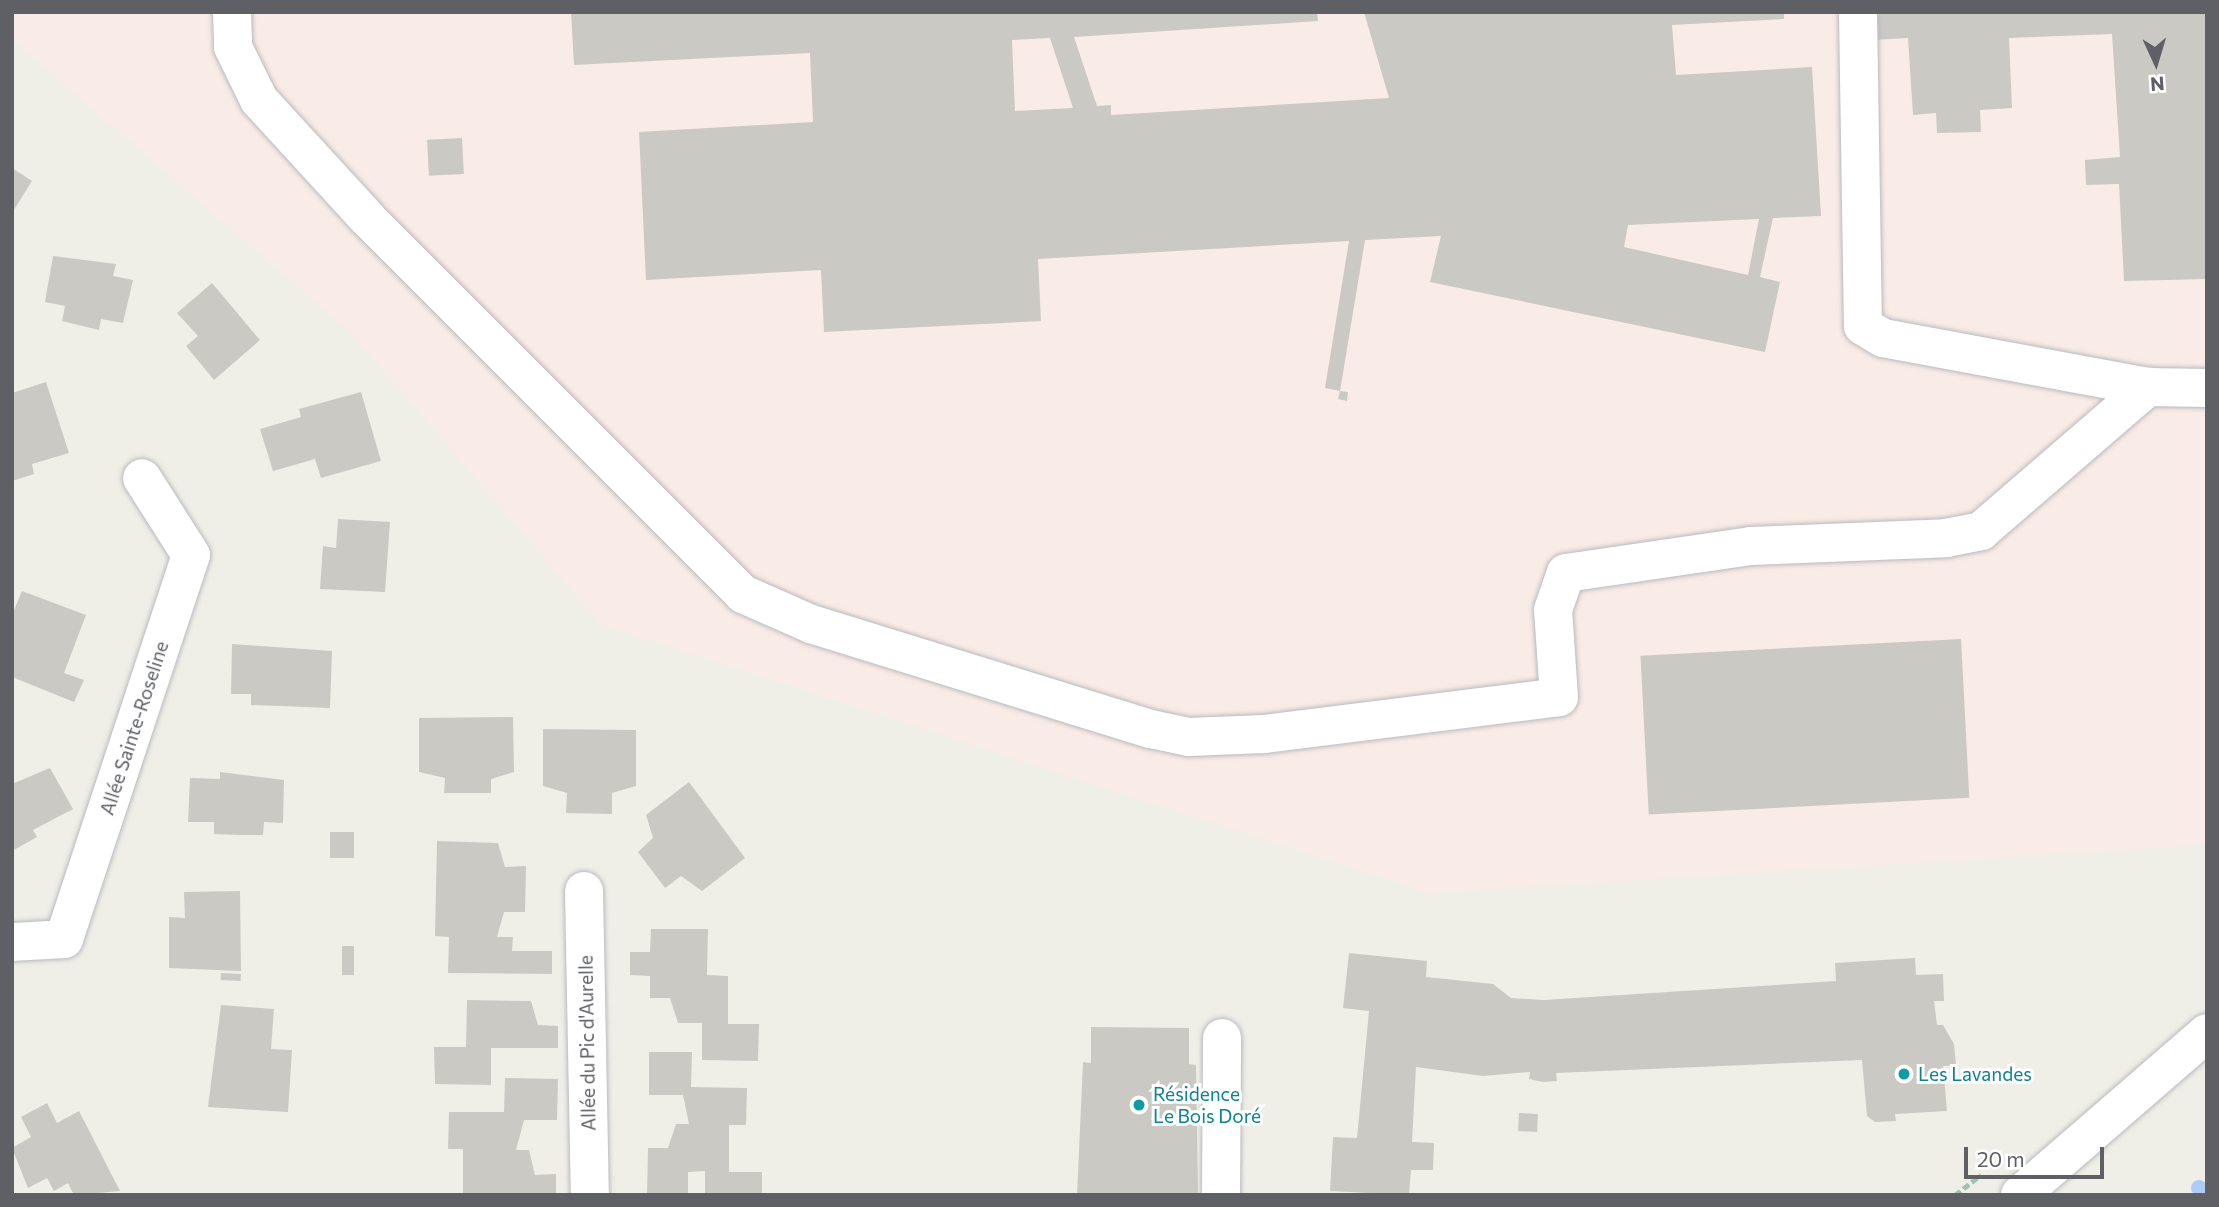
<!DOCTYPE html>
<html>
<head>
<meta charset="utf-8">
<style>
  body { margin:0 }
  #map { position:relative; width:2219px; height:1207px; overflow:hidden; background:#efefe7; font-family:Commissioner,sans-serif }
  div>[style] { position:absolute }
  .medical>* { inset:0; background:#f9ebe5 }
  .water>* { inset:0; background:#afcbf7 }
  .round { border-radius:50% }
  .building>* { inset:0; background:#cbc9c4; transform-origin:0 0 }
  .path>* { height:4.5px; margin-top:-2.25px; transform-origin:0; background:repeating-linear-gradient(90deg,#9fc5b1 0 7px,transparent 0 10.5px) }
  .roads { filter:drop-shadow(0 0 2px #b9babf) drop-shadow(0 0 2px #b9babf) }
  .minor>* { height:38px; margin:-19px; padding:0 19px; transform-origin:19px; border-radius:19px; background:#fff }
  .dots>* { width:19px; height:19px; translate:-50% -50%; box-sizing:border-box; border:4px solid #fff; border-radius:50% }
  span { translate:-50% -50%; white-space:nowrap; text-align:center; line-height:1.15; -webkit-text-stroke:6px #fff; paint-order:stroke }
  .street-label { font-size:19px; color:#5e6066 }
  .culture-label { font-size:19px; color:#0d838f }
  .left { translate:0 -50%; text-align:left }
  .frame { position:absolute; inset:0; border:14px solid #5e6066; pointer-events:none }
  .north { position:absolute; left:2121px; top:28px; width:70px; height:70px; -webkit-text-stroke:5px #fff; paint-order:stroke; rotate:176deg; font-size:19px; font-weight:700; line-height:28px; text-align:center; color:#5e6066 }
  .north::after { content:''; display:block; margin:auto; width:24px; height:32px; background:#5e6066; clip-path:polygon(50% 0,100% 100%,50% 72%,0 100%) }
  .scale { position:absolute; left:1964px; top:1147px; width:140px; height:32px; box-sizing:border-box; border:4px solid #5e6066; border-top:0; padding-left:9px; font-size:21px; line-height:24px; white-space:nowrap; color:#5e6066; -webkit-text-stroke:5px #fff; paint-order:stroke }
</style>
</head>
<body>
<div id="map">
  <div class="medical">
    <i style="clip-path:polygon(12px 12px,2207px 12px,2207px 845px,1429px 893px,602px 625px,352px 333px,12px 39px)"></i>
  </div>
  <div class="water">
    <i class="round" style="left:2191px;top:1180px;width:16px;height:16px"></i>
  </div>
  <div class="building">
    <i style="clip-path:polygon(evenodd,571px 12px,1317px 12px,1318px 21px,1074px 37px,1097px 106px,1111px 105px,1111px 115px,1389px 98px,1364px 12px,1784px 12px,1784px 19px,1672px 25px,1676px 75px,1812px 67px,1821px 216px,1773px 218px,1760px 277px,1780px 282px,1765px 352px,1430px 282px,1441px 236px,1365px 240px,1340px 391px,1325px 388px,1349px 241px,1038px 259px,1041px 321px,824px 332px,821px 270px,646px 280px,639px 132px,813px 122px,810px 53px,574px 65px,571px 12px,1050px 38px,1073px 108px,1015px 111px,1012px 40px,1050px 38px,571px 12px,1759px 219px,1748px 275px,1624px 247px,1628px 225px,1759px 219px)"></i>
    <i style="clip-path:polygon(1907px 12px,2207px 12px,2207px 279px,2124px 281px,2119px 184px,2086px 185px,2085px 160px,2120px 157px,2112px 34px,2009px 38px,2012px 108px,1980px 110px,1981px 132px,1937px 133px,1936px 113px,1913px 115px,1908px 38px,1873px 40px,1872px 15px)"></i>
    <i style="left:462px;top:138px;width:36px;height:35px;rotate:87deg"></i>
    <i style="clip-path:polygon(12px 168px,32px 181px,12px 213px)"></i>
    <i style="clip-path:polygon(53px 256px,116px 264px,113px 276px,133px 280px,123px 323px,101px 319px,99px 330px,62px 321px,65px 306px,45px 302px)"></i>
    <i style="clip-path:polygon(212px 283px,260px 340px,214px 380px,186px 346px,198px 336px,177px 313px)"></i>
    <i style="clip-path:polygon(46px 382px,69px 453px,32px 464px,34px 474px,12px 481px,12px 393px)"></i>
    <i style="clip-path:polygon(1340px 391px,1348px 392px,1347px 401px,1338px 399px)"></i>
    <i style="clip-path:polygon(361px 392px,381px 461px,321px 478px,315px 459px,273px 471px,260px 429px,301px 417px,299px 409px)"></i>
    <i style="clip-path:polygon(338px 519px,390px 522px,385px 592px,320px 589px,323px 546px,336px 548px)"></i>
    <i style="clip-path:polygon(22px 591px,86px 615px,64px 673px,84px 680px,74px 702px,12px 677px,12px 615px)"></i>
    <i style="left:1961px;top:639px;width:159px;height:321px;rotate:87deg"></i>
    <i style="clip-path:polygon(232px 644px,332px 651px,330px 708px,251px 705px,251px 694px,231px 694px)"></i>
    <i style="clip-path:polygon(513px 717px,514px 772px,491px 779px,491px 793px,444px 793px,445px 778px,419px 772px,419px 718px)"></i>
    <i style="clip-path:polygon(543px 729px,636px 730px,636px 786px,612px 793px,612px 814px,566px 813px,567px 793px,543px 786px)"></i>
    <i style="clip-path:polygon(50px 768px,73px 809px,33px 830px,37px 837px,12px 851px,12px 784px)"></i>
    <i style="clip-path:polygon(220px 772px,284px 780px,283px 823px,264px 822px,263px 835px,240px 835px,214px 834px,214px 822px,188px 822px,190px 778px,220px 779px)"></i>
    <i style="clip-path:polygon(689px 782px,745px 858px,702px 891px,681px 876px,665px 888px,638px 852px,653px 838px,646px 815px)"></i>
    <i style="left:354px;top:832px;width:26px;height:24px;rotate:90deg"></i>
    <i style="clip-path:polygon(437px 841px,498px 843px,505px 867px,526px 866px,525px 912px,504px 912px,497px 937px,513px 937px,512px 951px,552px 951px,552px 974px,448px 973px,449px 937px,435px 936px)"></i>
    <i style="clip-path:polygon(240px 891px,241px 971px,169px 968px,169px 917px,185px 918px,184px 892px)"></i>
    <i style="clip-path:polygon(651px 929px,708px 929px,707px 975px,728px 976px,728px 1024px,759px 1024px,758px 1061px,702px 1060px,702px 1023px,678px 1023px,670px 998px,650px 998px,650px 976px,630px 975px,630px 952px,650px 952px)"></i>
    <i style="left:342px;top:946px;width:12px;height:29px"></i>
    <i style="clip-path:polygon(1349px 953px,1427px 961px,1426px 977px,1493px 984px,1511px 998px,1544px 1000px,1836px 981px,1835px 963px,1915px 958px,1916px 975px,1943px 974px,1944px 1001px,1934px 1001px,1937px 1025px,1943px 1025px,1954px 1044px,1956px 1065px,1943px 1066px,1947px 1111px,1895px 1114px,1896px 1121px,1875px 1122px,1867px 1116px,1862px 1060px,1556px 1073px,1557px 1081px,1543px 1082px,1529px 1079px,1530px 1072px,1483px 1076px,1416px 1067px,1412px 1142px,1434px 1143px,1433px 1170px,1411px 1170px,1409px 1195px,1330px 1191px,1333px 1137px,1357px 1138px,1369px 1011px,1343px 1008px)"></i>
    <i style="left:221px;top:973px;width:20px;height:7px;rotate:3deg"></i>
    <i style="clip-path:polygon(467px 1000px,531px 1001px,538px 1025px,558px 1026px,558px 1048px,491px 1048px,491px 1085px,435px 1084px,434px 1047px,466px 1047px)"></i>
    <i style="clip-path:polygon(221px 1005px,274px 1009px,271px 1049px,292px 1050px,288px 1112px,208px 1107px)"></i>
    <i style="clip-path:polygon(1091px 1027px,1189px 1028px,1189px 1064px,1196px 1065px,1198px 1195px,1077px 1195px,1083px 1062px,1091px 1063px)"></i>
    <i style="clip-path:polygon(649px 1052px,692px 1052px,691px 1087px,747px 1088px,746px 1125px,729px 1125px,729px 1172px,762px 1172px,762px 1195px,705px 1195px,705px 1171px,688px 1172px,688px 1194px,647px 1194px,648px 1148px,668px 1148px,676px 1124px,689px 1124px,683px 1095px,649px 1095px)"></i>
    <i style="clip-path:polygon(505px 1078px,558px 1079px,557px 1120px,524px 1120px,516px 1150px,529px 1150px,535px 1175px,556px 1174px,556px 1195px,463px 1195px,463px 1149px,448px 1149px,449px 1112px,504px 1112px)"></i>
    <i style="clip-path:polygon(47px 1103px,57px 1123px,79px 1111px,120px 1191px,74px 1195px,68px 1183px,54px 1191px,47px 1178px,28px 1188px,12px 1148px,31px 1137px,21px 1117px)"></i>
    <i style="left:1519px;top:1113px;width:19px;height:18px;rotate:3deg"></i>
  </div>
  <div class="path">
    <i style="left:1955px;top:1195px;width:33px;rotate:-38deg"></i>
  </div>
  <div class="roads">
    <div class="minor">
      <i style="left:232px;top:12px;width:35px;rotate:88deg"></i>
      <i style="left:233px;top:47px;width:59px;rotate:63.9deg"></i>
      <i style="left:259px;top:100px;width:161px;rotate:47.5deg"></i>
      <i style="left:368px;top:219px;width:530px;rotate:45deg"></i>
      <i style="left:743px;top:594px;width:74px;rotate:23.8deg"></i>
      <i style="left:811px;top:624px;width:356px;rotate:17.2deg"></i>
      <i style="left:1151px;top:729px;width:39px;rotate:12deg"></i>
      <i style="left:1189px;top:737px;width:75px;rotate:-2.3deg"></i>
      <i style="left:1264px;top:734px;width:297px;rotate:-7.1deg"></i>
      <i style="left:1559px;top:697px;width:87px;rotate:-93.9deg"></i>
      <i style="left:1553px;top:610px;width:39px;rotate:-71deg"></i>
      <i style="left:1566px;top:573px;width:187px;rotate:-8.3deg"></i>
      <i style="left:1751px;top:546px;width:195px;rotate:-2.3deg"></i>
      <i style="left:1946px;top:538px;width:36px;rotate:-11deg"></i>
      <i style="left:1981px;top:531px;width:221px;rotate:-40.8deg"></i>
      <i style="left:1858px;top:12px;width:314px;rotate:89.1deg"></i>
      <i style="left:1863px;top:326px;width:23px;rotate:31deg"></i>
      <i style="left:1883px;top:338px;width:269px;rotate:10.5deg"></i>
      <i style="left:2148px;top:387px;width:59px;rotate:1deg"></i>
      <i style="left:584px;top:891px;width:304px;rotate:88.9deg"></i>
      <i style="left:12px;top:942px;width:52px;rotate:-3.3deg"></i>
      <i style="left:64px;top:939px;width:404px;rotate:-71.7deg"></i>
      <i style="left:191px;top:555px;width:91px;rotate:-122.5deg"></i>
      <i style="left:1221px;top:1195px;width:157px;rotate:-89.6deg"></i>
      <i style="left:2020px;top:1195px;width:247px;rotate:-40.9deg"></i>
    </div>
  </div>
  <div class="dots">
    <i style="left:1904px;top:1074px;background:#0f9aa8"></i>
    <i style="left:1139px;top:1105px;background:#0f9aa8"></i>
  </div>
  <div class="street-label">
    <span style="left:134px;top:728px;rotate:-72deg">Allée Sainte-Roseline</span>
    <span style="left:587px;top:1043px;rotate:-91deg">Allée du Pic d'Aurelle</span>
  </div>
  <div class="culture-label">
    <span class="left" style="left:1918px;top:1074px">Les Lavandes</span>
    <span class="left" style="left:1153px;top:1105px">Résidence<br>Le Bois Doré</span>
  </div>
  <div class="frame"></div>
  <div class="north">N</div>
  <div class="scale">20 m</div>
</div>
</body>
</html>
